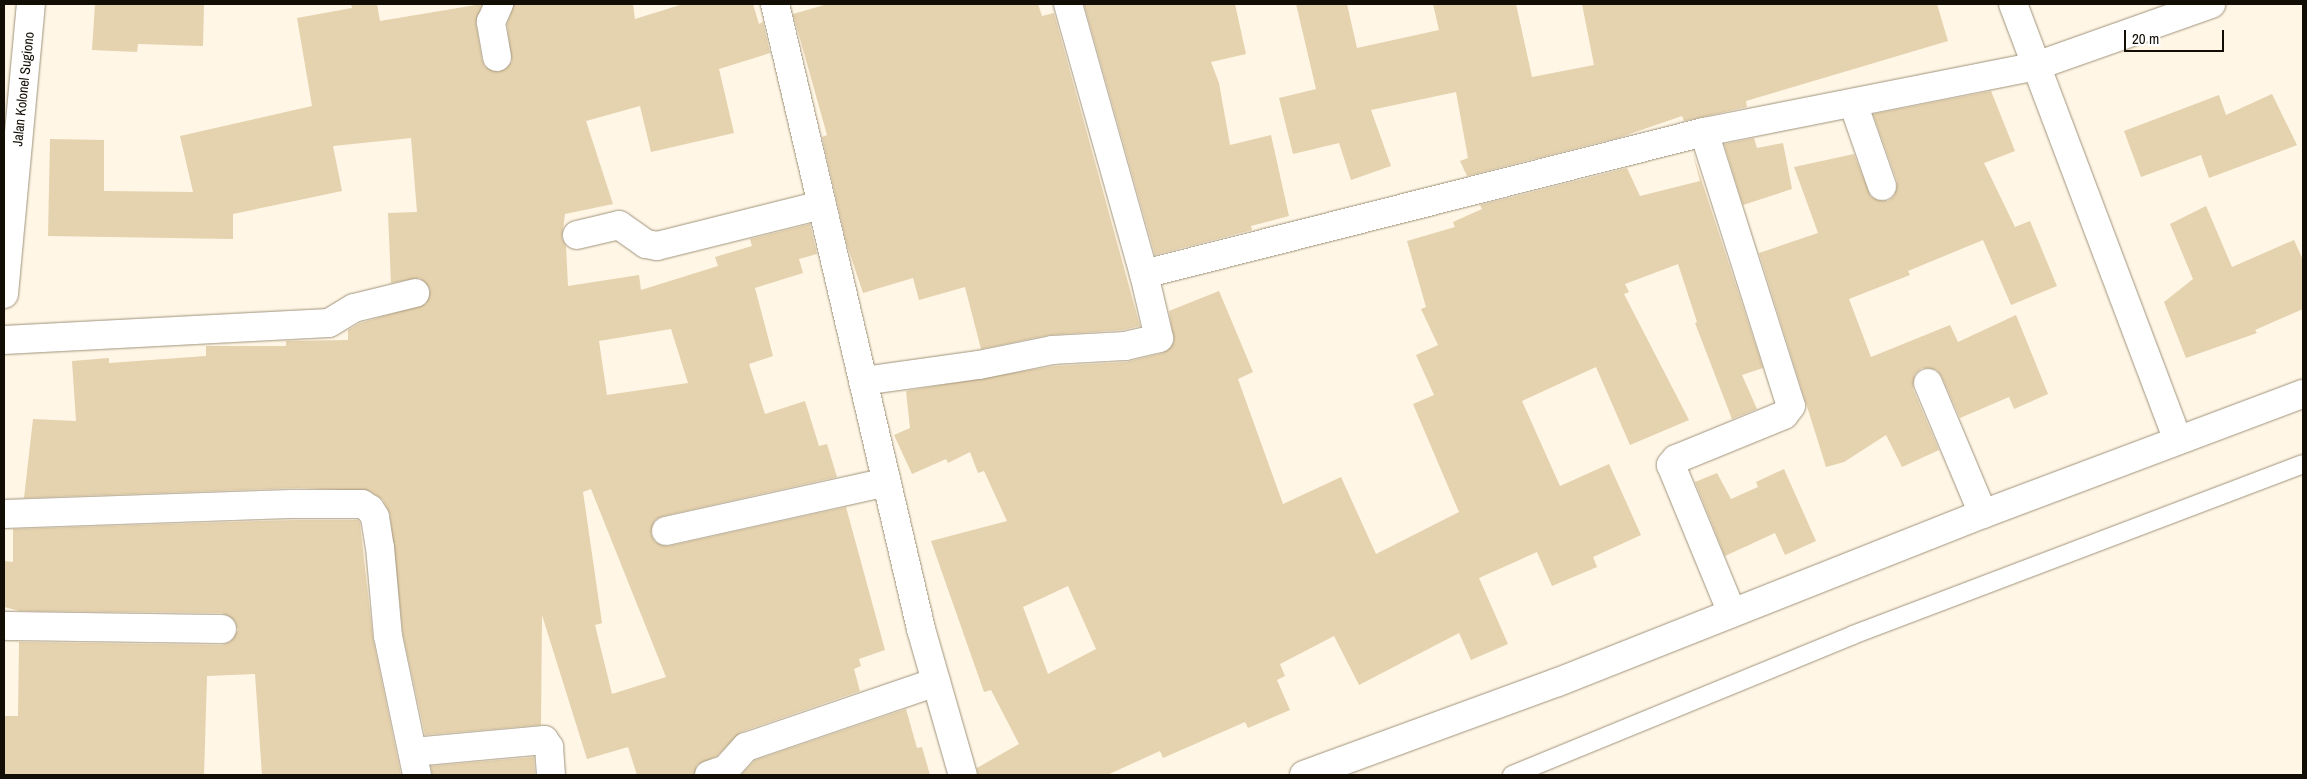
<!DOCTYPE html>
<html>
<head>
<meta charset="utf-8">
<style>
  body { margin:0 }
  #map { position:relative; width:2307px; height:779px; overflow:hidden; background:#fff6e6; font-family:"Archivo Narrow",sans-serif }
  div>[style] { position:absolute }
  .building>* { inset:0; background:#e5d2ae }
  .roads { filter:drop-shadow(0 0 1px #a0937a) drop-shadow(0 0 1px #a0937a) }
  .service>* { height:18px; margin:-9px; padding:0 9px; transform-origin:9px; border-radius:9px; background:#fff }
  .minor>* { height:28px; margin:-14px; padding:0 14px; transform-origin:14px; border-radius:14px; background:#fff }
  .tertiary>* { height:28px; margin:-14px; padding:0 14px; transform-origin:14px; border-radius:14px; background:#fff }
  .secondary>* { height:28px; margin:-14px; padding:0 14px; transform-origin:14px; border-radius:14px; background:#fff }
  span { translate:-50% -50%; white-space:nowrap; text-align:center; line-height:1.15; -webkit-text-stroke:4px #fff; paint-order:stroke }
  .street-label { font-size:14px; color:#120d05 }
  .frame { position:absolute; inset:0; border:5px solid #120d05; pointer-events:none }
  .scale { position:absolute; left:2124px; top:30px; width:100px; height:22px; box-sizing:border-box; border:2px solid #120d05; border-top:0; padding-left:6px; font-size:15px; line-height:18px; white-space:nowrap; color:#120d05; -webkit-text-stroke:4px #fff; paint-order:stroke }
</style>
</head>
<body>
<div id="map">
  <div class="building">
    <i style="clip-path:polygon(95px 4px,204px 4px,203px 46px,138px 44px,137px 52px,92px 50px)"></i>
    <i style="clip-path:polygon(evenodd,351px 4px,377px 4px,380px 21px,482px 4px,476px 24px,482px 60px,485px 67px,499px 72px,512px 62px,507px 24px,514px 4px,633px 4px,635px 19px,683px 4px,753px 4px,759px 24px,763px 22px,770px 53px,719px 69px,734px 133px,651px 152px,640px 106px,586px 121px,613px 204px,565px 214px,562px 238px,566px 246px,568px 286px,639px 275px,641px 290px,718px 266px,715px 257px,752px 246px,750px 239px,810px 224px,817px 254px,799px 259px,803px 273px,755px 288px,773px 356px,749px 364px,765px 414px,805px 401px,819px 446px,827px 444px,837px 477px,663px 516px,655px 520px,651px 534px,655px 542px,669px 546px,846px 507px,885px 650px,859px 659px,861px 666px,854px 669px,860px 691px,741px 732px,717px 756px,697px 765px,694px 775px,637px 775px,628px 747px,587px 759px,542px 615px,541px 725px,425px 735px,403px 634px,390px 514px,383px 500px,370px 491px,297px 488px,24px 498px,33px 419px,76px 421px,72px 361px,109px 358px,109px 363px,206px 356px,206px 346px,286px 346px,286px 341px,348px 340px,348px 330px,360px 323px,426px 304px,430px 289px,420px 278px,391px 283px,388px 213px,417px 212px,411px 138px,333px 146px,342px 191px,233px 214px,233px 239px,48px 236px,50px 139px,104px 140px,104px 191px,193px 192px,180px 136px,312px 106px,297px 18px,352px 8px,351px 4px,671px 329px,688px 383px,607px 395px,599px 341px,671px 329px,351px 4px,591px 489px,666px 677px,612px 694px,595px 625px,602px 623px,583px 492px,591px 489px)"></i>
    <i style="clip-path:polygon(828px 4px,1038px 4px,1042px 16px,1054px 13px,1140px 326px,1123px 330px,1049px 335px,981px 349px,965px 287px,919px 300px,913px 278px,863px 293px,847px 245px,822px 137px,827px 135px,793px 14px)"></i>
    <i style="clip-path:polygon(1084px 4px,1235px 4px,1246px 54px,1211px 62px,1219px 83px,1230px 145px,1271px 135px,1289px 216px,1251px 226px,1252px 230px,1155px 255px)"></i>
    <i style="clip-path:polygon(1296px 4px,1347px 4px,1357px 48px,1439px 30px,1433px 4px,1516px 4px,1532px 77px,1594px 65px,1582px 4px,1937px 4px,1948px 41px,1746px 101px,1747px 107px,1684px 121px,1682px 116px,1621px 137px,1467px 176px,1460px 161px,1468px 158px,1456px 92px,1371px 110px,1391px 166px,1351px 180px,1339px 143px,1293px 154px,1279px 98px,1316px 89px)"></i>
    <i style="clip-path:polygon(1991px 91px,2015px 151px,1984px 163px,2015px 227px,2030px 221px,2057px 286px,2011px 305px,1983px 240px,1908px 271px,1910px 275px,1849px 299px,1871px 357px,1950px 325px,1958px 342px,2016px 315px,2048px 394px,2014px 409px,2009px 397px,1960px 418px,1942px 377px,1937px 370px,1922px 368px,1915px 374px,1913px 389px,1939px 450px,1902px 467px,1886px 435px,1844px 462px,1826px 467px,1759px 253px,1818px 233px,1794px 167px,1854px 154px,1871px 197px,1888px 201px,1894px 196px,1897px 181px,1873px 114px)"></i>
    <i style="clip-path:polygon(2272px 94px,2297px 145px,2209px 178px,2201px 155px,2141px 177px,2124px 131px,2219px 95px,2226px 115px)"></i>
    <i style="clip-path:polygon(1754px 138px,1757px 148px,1783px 143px,1792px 189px,1743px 205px,1724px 144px)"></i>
    <i style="clip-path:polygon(evenodd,1692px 151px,1763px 368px,1742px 375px,1757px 409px,1732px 419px,1695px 323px,1697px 322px,1678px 264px,1625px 284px,1629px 292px,1624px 294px,1689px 420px,1630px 445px,1596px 367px,1522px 401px,1560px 486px,1609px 464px,1641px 535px,1593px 557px,1597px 567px,1552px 586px,1537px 552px,1479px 578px,1508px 644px,1471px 660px,1459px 633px,1359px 685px,1334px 636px,1280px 664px,1285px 676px,1277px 680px,1290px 710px,1248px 728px,1245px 722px,1163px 758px,1160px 751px,1107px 775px,978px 775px,977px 768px,1019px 744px,991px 690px,984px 692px,931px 541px,1007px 521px,984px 471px,978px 473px,970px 452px,948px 463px,946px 459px,912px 474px,894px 435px,910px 428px,906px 391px,1054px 366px,1126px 362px,1163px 353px,1174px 342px,1169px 311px,1219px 291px,1253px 372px,1238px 379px,1283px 504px,1341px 477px,1376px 554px,1459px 512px,1413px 404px,1434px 395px,1416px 355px,1438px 345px,1421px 309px,1426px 307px,1407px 241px,1455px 227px,1453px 222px,1482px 209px,1480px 205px,1627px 168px,1640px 196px,1700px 181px,1692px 151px,1068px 586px,1096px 649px,1048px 674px,1023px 607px,1068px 586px)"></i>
    <i style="clip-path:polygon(2206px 206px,2232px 267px,2294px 240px,2303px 260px,2303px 309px,2255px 330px,2257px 333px,2186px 358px,2164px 302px,2193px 279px,2170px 224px)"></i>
    <i style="clip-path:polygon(1784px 469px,1816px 541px,1785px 555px,1775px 533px,1725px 556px,1695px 482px,1717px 473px,1731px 499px,1758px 487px,1756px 482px)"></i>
    <i style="clip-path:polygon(297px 520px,358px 520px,360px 523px,373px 639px,401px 775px,262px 775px,255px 674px,207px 676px,204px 775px,4px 775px,4px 716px,18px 716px,19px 642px,222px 645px,230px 642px,238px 630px,235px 621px,222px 613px,20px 611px,4px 607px,4px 561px,13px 562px,13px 529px)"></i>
    <i style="clip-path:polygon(906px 709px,917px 748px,922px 747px,930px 775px,741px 775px,755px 760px)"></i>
    <i style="clip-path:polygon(534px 757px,535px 775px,432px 775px,431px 766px)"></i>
  </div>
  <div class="roads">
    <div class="service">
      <i style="left:1512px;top:775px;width:369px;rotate:-22.3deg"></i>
      <i style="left:1853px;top:635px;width:481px;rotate:-20.8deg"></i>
    </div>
    <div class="minor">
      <i style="left:775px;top:4px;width:642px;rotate:76.85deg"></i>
      <i style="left:921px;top:629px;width:152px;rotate:74deg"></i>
      <i style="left:1068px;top:4px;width:280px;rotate:74.3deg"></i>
      <i style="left:2013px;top:4px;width:465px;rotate:69.3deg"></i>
      <i style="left:497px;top:57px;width:36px;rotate:-100deg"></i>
      <i style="left:491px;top:22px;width:20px;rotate:-66deg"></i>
      <i style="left:1853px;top:103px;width:88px;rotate:70.7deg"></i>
      <i style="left:1704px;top:132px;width:287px;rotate:72.4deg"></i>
      <i style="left:1791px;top:406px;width:11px;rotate:128deg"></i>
      <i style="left:1784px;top:415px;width:117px;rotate:157.8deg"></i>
      <i style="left:1676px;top:459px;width:8px;rotate:130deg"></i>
      <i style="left:1671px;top:465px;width:160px;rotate:67.6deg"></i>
      <i style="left:577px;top:235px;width:43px;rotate:-13.4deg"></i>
      <i style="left:619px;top:225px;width:33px;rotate:35deg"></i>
      <i style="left:646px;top:244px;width:11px;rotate:10deg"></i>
      <i style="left:657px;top:246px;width:170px;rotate:-14deg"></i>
      <i style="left:4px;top:340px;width:325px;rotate:-3deg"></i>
      <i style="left:329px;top:323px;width:29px;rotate:-31deg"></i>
      <i style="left:354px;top:308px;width:63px;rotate:-13.8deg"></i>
      <i style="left:863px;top:381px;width:117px;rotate:-7.9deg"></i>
      <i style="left:979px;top:365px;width:75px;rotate:-11.6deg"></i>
      <i style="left:1052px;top:350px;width:73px;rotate:-3.1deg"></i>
      <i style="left:1125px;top:346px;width:35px;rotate:-13deg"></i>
      <i style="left:1159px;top:338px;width:66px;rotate:-103.2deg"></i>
      <i style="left:1144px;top:274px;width:578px;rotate:-14.23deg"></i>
      <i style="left:1704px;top:132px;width:338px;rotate:-11.2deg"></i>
      <i style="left:2036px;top:66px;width:186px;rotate:-19.5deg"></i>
      <i style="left:1928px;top:383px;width:142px;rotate:67.2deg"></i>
      <i style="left:4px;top:514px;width:293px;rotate:-2deg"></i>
      <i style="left:297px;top:504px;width:65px"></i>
      <i style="left:362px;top:504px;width:9px;rotate:32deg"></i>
      <i style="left:370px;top:509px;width:9px;rotate:58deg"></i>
      <i style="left:375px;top:517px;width:30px;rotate:81deg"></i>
      <i style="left:380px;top:547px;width:89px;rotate:84.9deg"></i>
      <i style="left:388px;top:636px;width:142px;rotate:78.2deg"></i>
      <i style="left:666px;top:531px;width:226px;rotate:-12.5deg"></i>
      <i style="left:4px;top:626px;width:218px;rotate:0.8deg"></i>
      <i style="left:413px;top:752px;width:132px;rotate:-5.2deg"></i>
      <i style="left:544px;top:740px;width:9px;rotate:54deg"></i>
      <i style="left:549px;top:747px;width:28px;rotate:86deg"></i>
      <i style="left:709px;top:775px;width:18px;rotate:-19deg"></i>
      <i style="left:726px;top:769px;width:30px;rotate:-48deg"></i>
      <i style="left:746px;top:747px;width:201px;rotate:-18.9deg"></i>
    </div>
    <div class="tertiary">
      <i style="left:1304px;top:775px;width:270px;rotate:-20.1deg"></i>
      <i style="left:1558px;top:682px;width:457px;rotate:-21.6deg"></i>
      <i style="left:1983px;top:514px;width:342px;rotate:-20.6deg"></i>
    </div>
    <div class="secondary">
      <i style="left:4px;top:294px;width:291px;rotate:-84.7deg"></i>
    </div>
  </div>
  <div class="street-label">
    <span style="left:23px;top:89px;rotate:-84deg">Jalan Kolonel Sugiono</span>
  </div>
  <div class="frame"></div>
  <div class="scale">20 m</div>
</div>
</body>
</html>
